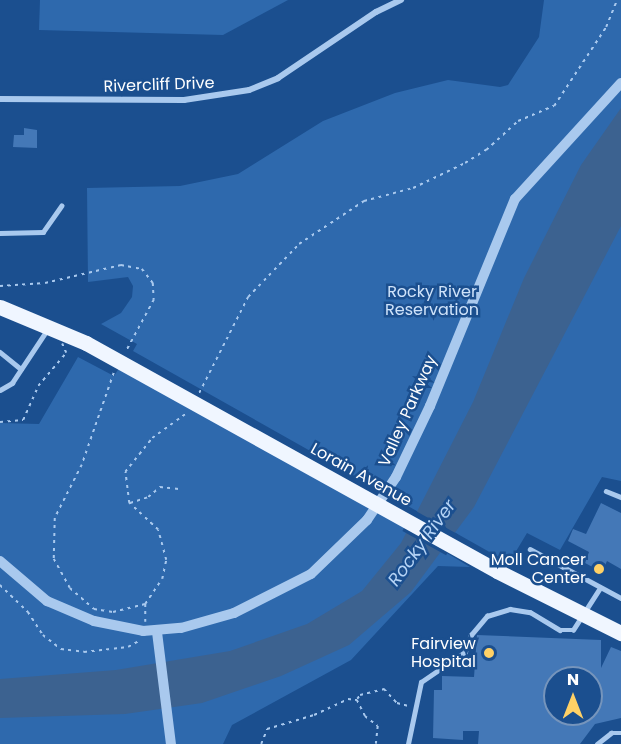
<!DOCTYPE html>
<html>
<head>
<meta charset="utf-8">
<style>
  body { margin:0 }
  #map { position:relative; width:621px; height:744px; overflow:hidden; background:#1b4f8f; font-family:Poppins,sans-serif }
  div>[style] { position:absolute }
  .green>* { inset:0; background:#2e69ad }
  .water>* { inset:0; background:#3c6290 }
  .pier>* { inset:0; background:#1b4f8f; transform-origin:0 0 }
  .building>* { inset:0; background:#4478b7 }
  .path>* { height:1.5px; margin-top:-0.75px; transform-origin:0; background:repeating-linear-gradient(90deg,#a9c9ee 0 3px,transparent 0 7.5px) }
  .service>* { height:4.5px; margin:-2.25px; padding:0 2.25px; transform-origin:2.25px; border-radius:2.25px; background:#a9c9ee }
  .minor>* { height:6px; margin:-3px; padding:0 3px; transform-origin:3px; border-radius:3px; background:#a9c9ee }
  .tertiary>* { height:10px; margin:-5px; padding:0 5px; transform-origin:5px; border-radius:5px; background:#a9c9ee }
  .primary>* { height:15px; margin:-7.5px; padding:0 7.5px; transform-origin:7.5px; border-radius:7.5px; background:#f0f6ff }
  .primary-bridge>* { height:15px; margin:-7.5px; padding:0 7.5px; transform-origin:7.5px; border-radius:7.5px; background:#f0f6ff }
  .dots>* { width:16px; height:16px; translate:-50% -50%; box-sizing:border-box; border:3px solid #1b4f8f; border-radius:50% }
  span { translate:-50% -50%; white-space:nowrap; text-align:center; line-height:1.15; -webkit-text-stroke:5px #1b4f8f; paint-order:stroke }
  .street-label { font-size:16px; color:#fff }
  .park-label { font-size:16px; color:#cfe3fa }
  .poi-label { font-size:16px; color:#fff }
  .right { translate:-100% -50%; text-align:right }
  .water-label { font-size:18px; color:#b5d3f5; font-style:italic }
  .north { position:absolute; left:543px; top:666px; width:60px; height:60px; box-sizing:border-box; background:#1b4f8f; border:2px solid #7695bc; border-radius:50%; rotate:0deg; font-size:16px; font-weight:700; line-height:24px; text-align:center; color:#fff }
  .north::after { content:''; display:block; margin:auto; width:21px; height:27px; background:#ffd166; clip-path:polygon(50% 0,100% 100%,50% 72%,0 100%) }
</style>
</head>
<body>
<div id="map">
  <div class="green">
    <i style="clip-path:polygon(40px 0,288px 0,223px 35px,39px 30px)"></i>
    <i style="clip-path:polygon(544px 0,621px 0,621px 481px,602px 477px,560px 550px,527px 533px,509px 563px,133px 351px,137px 344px,101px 324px,121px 313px,132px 297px,133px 286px,128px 277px,88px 282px,87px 188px,180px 186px,238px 174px,323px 121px,395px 93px,448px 80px,500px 87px,508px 85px,539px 37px)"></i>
    <i style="clip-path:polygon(78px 357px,114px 376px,125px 359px,470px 567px,438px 566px,351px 660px,232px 725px,223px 744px,0 744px,0 423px,39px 424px)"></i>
  </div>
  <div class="water">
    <i style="clip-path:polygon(621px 108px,621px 226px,474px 507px,411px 592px,349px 645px,281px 676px,202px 703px,125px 714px,0 718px,0 679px,116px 670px,230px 651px,307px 624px,362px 591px,401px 543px,473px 402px,524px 278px,581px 165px)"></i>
  </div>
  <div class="pier">
    <i style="left:414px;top:510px;width:50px;height:24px;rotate:29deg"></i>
  </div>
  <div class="building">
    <i style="clip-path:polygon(24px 128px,37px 130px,37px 148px,13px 147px,14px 135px,24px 135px)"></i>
    <i style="clip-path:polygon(601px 503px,621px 513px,621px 569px,607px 561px,602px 572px,585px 563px,589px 552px,568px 541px,573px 529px,586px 534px)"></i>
    <i style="clip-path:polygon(evenodd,477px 635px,601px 640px,601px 668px,611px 647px,621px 651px,621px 718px,595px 724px,580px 744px,478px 744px,479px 731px,463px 731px,463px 740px,433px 738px,434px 690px,442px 690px,442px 676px,474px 677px,477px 635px,555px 678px,591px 678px,591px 714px,555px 714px,555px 678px)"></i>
  </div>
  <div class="path">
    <i style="left:0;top:286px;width:45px;rotate:-3.8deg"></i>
    <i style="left:45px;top:283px;width:78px;rotate:-13.3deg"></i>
    <i style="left:121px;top:265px;width:21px;rotate:11deg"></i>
    <i style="left:142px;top:269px;width:18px;rotate:52deg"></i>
    <i style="left:153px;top:283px;width:17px;rotate:87deg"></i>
    <i style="left:154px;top:300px;width:57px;rotate:118.4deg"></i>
    <i style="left:114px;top:373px;width:97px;rotate:109.2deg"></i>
    <i style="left:82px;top:465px;width:59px;rotate:117deg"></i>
    <i style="left:55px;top:518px;width:41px;rotate:91.4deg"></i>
    <i style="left:54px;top:559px;width:33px;rotate:61deg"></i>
    <i style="left:70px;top:588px;width:32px;rotate:41deg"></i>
    <i style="left:94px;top:609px;width:19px;rotate:9deg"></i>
    <i style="left:113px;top:612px;width:33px;rotate:-14deg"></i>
    <i style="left:199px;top:393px;width:108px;rotate:-63deg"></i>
    <i style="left:248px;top:297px;width:74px;rotate:-46.1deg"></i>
    <i style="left:299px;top:244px;width:78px;rotate:-33.5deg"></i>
    <i style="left:364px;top:201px;width:51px;rotate:-14.9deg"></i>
    <i style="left:413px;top:188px;width:58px;rotate:-25.7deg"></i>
    <i style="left:465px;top:163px;width:25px;rotate:-32deg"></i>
    <i style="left:486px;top:150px;width:43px;rotate:-42.2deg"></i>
    <i style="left:518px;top:121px;width:39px;rotate:-23deg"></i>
    <i style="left:554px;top:106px;width:95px;rotate:-56.6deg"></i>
    <i style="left:606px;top:27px;width:29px;rotate:-68deg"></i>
    <i style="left:0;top:422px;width:23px;rotate:-5deg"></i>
    <i style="left:23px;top:420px;width:37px;rotate:-66deg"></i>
    <i style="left:38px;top:386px;width:43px;rotate:-49.7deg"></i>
    <i style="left:66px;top:353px;width:10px;rotate:-114deg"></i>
    <i style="left:130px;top:503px;width:19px;rotate:-18deg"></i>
    <i style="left:148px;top:497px;width:16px;rotate:-40deg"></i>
    <i style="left:160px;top:487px;width:19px;rotate:6deg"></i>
    <i style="left:0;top:585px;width:39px;rotate:44deg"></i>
    <i style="left:28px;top:612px;width:27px;rotate:57deg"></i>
    <i style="left:43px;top:635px;width:23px;rotate:38deg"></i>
    <i style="left:61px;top:649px;width:23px;rotate:7deg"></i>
    <i style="left:84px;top:652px;width:44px;rotate:-6.5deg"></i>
    <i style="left:128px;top:647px;width:13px;rotate:-29deg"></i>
    <i style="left:145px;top:622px;width:18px;rotate:-90deg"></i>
    <i style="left:145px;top:604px;width:30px;rotate:-56deg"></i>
    <i style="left:162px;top:579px;width:19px;rotate:-78deg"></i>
    <i style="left:166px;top:560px;width:31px;rotate:-105deg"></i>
    <i style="left:158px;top:530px;width:40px;rotate:-137deg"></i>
    <i style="left:129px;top:503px;width:31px;rotate:-97deg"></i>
    <i style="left:125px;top:472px;width:43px;rotate:-51.5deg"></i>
    <i style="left:152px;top:438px;width:44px;rotate:-35.8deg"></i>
    <i style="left:357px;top:699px;width:5px;rotate:-53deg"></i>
    <i style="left:360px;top:695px;width:25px;rotate:-14deg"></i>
    <i style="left:384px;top:689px;width:19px;rotate:47deg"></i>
    <i style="left:397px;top:703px;width:11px;rotate:15deg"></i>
    <i style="left:261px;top:744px;width:16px;rotate:-68deg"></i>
    <i style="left:267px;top:729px;width:49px;rotate:-16.6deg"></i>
    <i style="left:314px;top:715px;width:38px;rotate:-25deg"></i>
    <i style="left:348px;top:699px;width:9px;rotate:6deg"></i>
    <i style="left:357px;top:700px;width:18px;rotate:63deg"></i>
    <i style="left:365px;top:716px;width:16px;rotate:38deg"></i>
    <i style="left:378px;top:726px;width:18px;rotate:96deg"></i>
  </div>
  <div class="service">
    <i style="left:0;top:233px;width:43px;rotate:-1.3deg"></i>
    <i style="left:43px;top:232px;width:32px;rotate:-55deg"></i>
    <i style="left:0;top:352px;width:27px;rotate:39deg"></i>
    <i style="left:0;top:390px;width:14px;rotate:-30deg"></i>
    <i style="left:12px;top:383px;width:64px;rotate:-56.6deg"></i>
    <i style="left:606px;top:491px;width:16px;rotate:22deg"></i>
    <i style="left:530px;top:549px;width:103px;rotate:28.3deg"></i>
    <i style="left:408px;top:744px;width:63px;rotate:-78.2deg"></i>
    <i style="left:421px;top:682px;width:53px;rotate:-34.3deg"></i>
    <i style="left:465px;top:652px;width:18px;rotate:-71deg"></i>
    <i style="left:471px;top:635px;width:25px;rotate:-50deg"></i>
    <i style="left:487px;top:616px;width:24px;rotate:-17deg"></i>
    <i style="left:510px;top:609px;width:20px;rotate:9deg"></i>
    <i style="left:530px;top:612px;width:35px;rotate:31deg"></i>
    <i style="left:560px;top:630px;width:13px"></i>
    <i style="left:573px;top:630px;width:50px;rotate:-57.3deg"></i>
    <i style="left:597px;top:744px;width:18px;rotate:-38deg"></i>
    <i style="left:611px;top:733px;width:10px"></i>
  </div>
  <div class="minor">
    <i style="left:0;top:99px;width:184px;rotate:0.3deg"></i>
    <i style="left:184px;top:100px;width:66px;rotate:-8.7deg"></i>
    <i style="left:249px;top:90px;width:31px;rotate:-22deg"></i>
    <i style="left:278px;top:78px;width:118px;rotate:-34deg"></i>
    <i style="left:376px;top:12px;width:28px;rotate:-26deg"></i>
  </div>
  <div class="tertiary">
    <i style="left:0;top:561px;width:62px;rotate:40.4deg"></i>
    <i style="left:47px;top:601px;width:51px;rotate:23.1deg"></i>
    <i style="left:94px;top:621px;width:50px;rotate:11.5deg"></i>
    <i style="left:143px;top:631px;width:38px;rotate:-5deg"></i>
    <i style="left:181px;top:628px;width:55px;rotate:-15.8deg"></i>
    <i style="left:234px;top:613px;width:86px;rotate:-26.9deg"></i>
    <i style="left:311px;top:574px;width:78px;rotate:-44deg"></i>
    <i style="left:367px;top:520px;width:52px;rotate:-56deg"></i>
    <i style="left:396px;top:477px;width:79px;rotate:-64.4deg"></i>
    <i style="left:430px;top:406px;width:224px;rotate:-67.7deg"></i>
    <i style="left:515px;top:199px;width:157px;rotate:-47.6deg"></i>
    <i style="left:157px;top:632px;width:113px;rotate:82.9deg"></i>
  </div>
  <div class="primary">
    <i style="left:0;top:307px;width:93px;rotate:22.7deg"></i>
    <i style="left:497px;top:571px;width:139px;rotate:26.6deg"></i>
  </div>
  <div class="primary-bridge">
    <i style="left:86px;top:343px;width:470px;rotate:29deg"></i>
  </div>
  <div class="dots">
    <i style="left:599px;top:569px;background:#ffd166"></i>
    <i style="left:489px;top:653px;background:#ffd166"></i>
  </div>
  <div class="street-label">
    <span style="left:159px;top:85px;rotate:-2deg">Rivercliff Drive</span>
    <span style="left:408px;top:411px;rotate:-66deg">Valley Parkway</span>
    <span style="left:361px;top:475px;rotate:29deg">Lorain Avenue</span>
  </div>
  <div class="park-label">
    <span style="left:432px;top:301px">Rocky River<br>Reservation</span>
  </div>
  <div class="poi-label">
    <span class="right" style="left:586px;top:569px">Moll Cancer<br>Center</span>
    <span class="right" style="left:476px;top:653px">Fairview<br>Hospital</span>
  </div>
  <div class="water-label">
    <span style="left:422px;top:543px;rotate:-54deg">Rocky River</span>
  </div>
  <div class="north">N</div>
</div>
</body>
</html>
